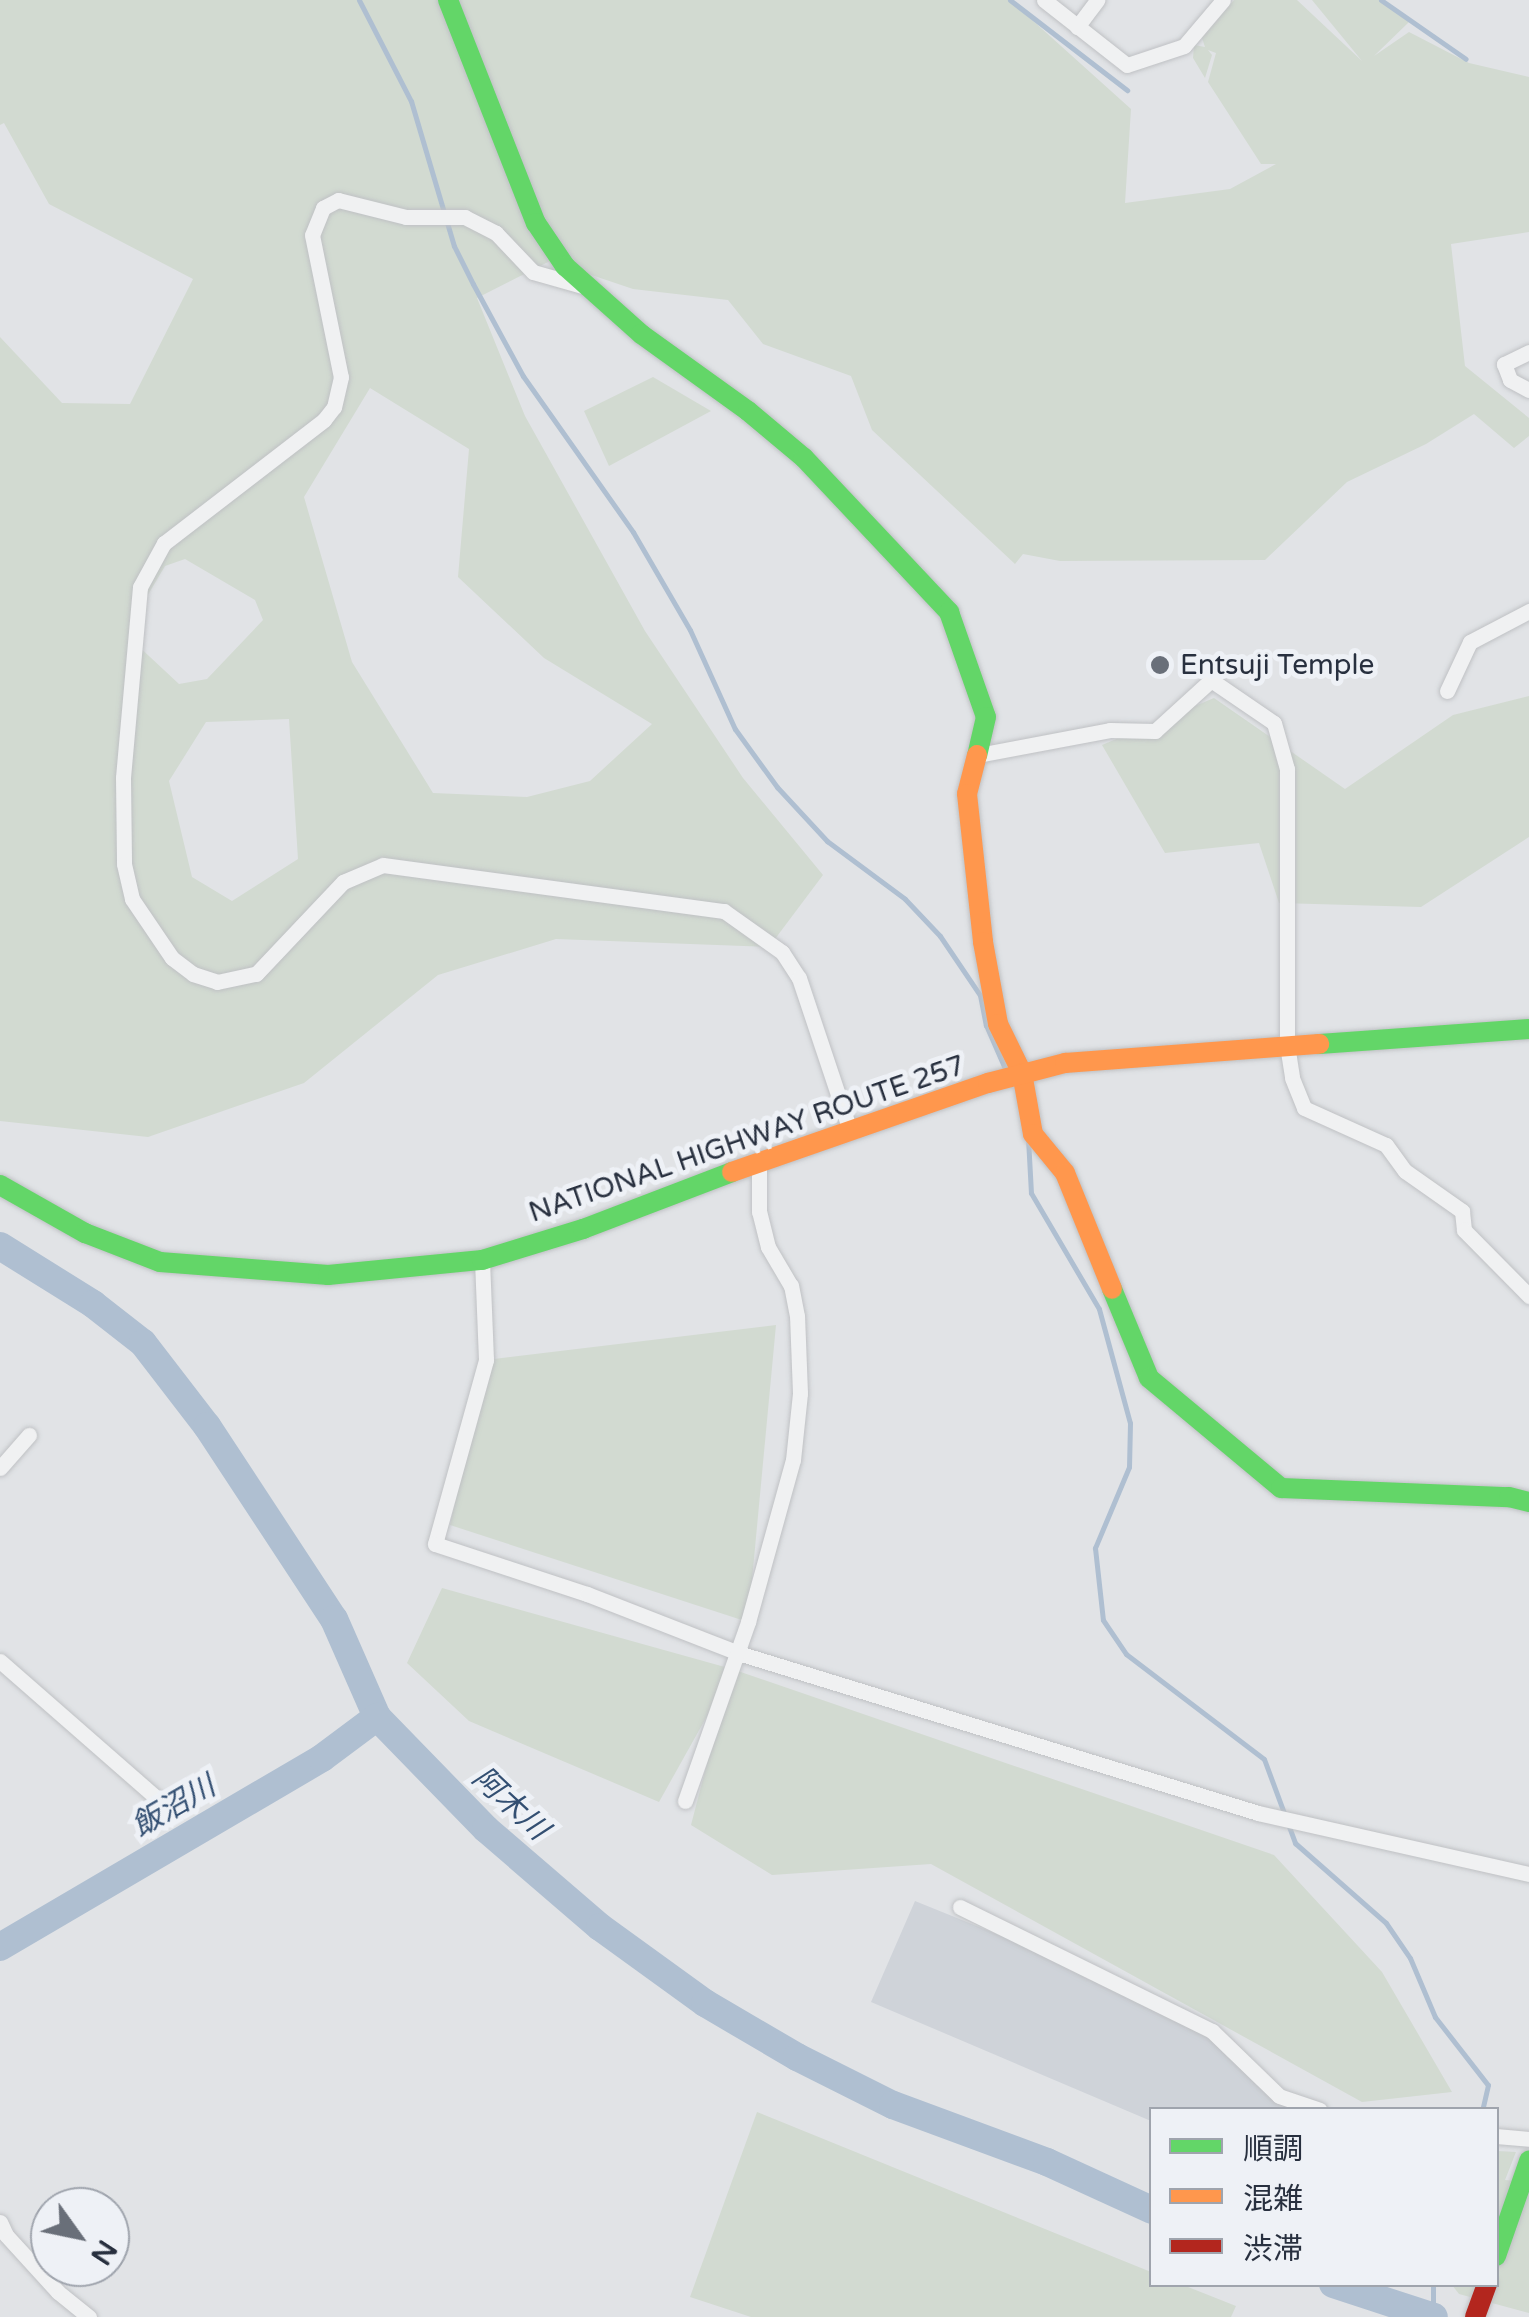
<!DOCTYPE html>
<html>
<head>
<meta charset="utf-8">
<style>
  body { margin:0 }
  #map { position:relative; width:1529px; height:2317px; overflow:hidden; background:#e1e3e6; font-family:"Varela Round","Noto Sans JP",sans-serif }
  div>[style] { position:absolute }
  .built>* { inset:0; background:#cfd3d9 }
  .green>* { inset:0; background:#d2dad1 }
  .stream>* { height:5px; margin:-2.5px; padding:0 2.5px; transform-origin:2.5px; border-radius:2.5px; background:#afbfd1 }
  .river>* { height:28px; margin:-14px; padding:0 14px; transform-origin:14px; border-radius:14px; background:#afbfd1 }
  .roads { filter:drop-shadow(0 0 2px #bfc1c4) drop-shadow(0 0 2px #bfc1c4) }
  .street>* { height:15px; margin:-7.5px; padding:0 7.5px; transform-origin:7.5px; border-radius:7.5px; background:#f0f1f2 }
  .fast>* { height:20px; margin:-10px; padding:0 10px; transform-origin:10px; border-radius:10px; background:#63d668 }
  .slow>* { height:20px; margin:-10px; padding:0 10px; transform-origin:10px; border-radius:10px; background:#ff974d }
  .jam>* { height:20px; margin:-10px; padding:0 10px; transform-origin:10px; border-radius:10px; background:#b3261e }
  .dots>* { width:28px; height:28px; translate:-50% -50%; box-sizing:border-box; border:5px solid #eef1f6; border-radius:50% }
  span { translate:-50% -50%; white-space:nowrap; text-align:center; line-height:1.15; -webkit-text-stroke:10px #eef1f6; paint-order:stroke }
  .poi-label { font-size:28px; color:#28303f }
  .left { translate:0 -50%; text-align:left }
  .street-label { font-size:28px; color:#28303f }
  .water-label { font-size:30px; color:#334f72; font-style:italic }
  .legend { position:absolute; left:1149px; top:2107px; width:350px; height:180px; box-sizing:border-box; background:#eef1f6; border:2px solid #9fa4ad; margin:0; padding:12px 18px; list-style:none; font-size:30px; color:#28303f }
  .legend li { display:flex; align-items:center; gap:20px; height:50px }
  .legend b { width:50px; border:2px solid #9fa4ad }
  .north { position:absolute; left:30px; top:2187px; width:100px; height:100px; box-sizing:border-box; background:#eef1f6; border:2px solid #9fa4ad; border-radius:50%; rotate:123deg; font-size:28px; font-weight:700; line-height:40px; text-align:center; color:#28303f }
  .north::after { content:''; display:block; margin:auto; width:35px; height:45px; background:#696f79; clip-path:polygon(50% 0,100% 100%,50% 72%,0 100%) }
</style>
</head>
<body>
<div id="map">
  <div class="built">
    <i style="clip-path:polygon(915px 1901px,1105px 1978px,1212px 2031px,1294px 2109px,1152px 2110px,1151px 2121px,871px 2002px)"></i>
  </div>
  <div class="green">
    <i style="clip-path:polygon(evenodd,0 0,1010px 0,1131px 109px,1125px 203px,1230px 189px,1276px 164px,1261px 164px,1208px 82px,1216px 53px,1208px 50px,1212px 55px,1205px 78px,1193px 58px,1194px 45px,1205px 47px,1202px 38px,1234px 0,1297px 0,1362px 61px,1312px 0,1379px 0,1409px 22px,1374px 56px,1409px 32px,1469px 63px,1529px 77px,1529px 232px,1451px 244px,1465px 366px,1529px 418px,1529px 436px,1514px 448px,1474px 414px,1426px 444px,1347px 482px,1265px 560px,1060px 561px,1023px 554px,1015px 564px,872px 430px,851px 376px,763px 344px,728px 300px,633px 289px,550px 261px,477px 298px,525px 416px,645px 631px,743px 778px,823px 875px,769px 947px,556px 939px,438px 975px,304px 1083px,148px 1137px,0 1121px,0 337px,62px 403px,130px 404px,193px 279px,49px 204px,4px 123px,0 125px,0 0,370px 388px,469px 449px,458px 577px,544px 658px,652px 724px,590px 781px,527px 797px,433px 793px,352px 662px,304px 497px,370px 388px,0 0,185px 559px,255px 600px,263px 620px,207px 679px,179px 684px,135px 643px,133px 620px,165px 566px,185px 559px,0 0,289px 719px,298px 859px,232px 901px,192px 877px,169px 781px,206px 722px,289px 719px)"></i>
    <i style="clip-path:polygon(653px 377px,711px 411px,609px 466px,584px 411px)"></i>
    <i style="clip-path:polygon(1529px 696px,1529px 837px,1421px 907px,1279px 903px,1259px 843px,1165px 853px,1102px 745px,1214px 698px,1345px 789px,1453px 715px)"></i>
    <i style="clip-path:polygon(776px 1325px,748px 1622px,450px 1525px,486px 1360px)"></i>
    <i style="clip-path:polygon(442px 1588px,732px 1669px,1274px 1855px,1382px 1972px,1452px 2092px,1362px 2102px,931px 1864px,772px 1875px,691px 1825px,730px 1675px,659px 1802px,469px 1721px,407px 1663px)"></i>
    <i style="clip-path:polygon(757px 2112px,1151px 2272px,1152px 2284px,1183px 2285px,1236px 2306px,1231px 2317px,751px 2317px,690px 2297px)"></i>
    <i style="clip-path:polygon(1497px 2151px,1516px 2152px,1505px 2180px,1529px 2182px,1529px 2313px,1459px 2294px,1452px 2285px,1496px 2284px)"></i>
  </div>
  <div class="stream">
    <i style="left:359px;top:0;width:114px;rotate:62.8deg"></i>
    <i style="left:411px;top:101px;width:151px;rotate:73.5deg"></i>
    <i style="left:454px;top:246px;width:42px;rotate:63.4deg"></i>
    <i style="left:473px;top:284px;width:105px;rotate:61.5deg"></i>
    <i style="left:523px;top:376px;width:191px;rotate:54.8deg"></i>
    <i style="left:633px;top:532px;width:113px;rotate:59.8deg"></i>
    <i style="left:690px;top:630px;width:109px;rotate:65.6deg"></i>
    <i style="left:735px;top:729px;width:72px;rotate:54.1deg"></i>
    <i style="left:777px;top:787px;width:74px;rotate:47.2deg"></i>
    <i style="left:827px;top:841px;width:97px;rotate:36.6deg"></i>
    <i style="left:905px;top:899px;width:51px;rotate:46.6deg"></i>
    <i style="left:940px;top:936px;width:71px;rotate:55.9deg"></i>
    <i style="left:980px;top:995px;width:31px;rotate:79deg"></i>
    <i style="left:986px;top:1025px;width:50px;rotate:66.5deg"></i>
    <i style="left:1010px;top:0;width:148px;rotate:37.6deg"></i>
    <i style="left:1381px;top:0;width:103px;rotate:34.8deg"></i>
    <i style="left:1028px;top:1138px;width:55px;rotate:86.9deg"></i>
    <i style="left:1031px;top:1193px;width:134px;rotate:59.6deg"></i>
    <i style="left:1099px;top:1309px;width:118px;rotate:74.8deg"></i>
    <i style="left:1130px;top:1423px;width:44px;rotate:91.3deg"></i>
    <i style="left:1129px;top:1467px;width:88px;rotate:112.8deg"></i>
    <i style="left:1095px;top:1548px;width:72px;rotate:83.7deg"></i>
    <i style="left:1103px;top:1620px;width:41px;rotate:55.9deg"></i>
    <i style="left:1126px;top:1654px;width:173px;rotate:37.3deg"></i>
    <i style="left:1264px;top:1759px;width:90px;rotate:69.7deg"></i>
    <i style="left:1295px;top:1843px;width:121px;rotate:41.3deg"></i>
    <i style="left:1386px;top:1923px;width:42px;rotate:55.6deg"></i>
    <i style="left:1410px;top:1958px;width:64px;rotate:67deg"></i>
    <i style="left:1435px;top:2017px;width:86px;rotate:52.1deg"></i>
    <i style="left:1488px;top:2085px;width:26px;rotate:103deg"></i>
    <i style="left:1433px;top:2284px;width:33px;rotate:90deg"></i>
  </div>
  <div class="river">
    <i style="left:0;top:1246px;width:110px;rotate:31.9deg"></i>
    <i style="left:93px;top:1304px;width:63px;rotate:38deg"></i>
    <i style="left:143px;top:1343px;width:105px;rotate:52.4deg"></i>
    <i style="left:207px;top:1426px;width:231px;rotate:56.7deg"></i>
    <i style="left:334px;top:1619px;width:107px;rotate:66.3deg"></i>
    <i style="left:377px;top:1717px;width:156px;rotate:45.8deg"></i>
    <i style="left:486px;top:1829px;width:150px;rotate:40.7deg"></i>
    <i style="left:600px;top:1927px;width:130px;rotate:35.9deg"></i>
    <i style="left:705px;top:2003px;width:107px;rotate:30.4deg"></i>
    <i style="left:797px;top:2057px;width:107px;rotate:26.6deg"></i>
    <i style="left:893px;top:2105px;width:164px;rotate:20.3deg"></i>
    <i style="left:1047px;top:2162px;width:115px;rotate:24.6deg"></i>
    <i style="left:0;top:1947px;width:373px;rotate:-30.4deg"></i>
    <i style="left:322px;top:1758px;width:69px;rotate:-36.7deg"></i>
    <i style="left:1333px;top:2284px;width:106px;rotate:18.1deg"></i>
  </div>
  <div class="roads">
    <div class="street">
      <i style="left:1044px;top:0;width:105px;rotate:38.1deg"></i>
      <i style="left:1127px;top:65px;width:60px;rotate:-18.4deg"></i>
      <i style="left:1184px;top:46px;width:60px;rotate:-49.7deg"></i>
      <i style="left:1077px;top:27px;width:34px;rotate:-53deg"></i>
      <i style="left:586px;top:287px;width:55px;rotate:-164.2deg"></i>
      <i style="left:533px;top:272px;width:54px;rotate:-133.5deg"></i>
      <i style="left:496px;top:233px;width:35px;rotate:-153deg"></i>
      <i style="left:465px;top:217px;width:59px;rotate:180deg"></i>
      <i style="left:406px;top:217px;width:70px;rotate:-166deg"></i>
      <i style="left:338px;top:200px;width:17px;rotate:152deg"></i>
      <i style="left:323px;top:208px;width:29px;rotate:112deg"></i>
      <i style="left:312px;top:235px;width:145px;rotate:78.5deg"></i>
      <i style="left:341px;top:377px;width:31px;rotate:103deg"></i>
      <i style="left:334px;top:407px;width:16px;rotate:128deg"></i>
      <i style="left:324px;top:420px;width:202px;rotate:142.4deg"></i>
      <i style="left:164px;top:543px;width:50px;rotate:118.6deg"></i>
      <i style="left:140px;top:587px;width:192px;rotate:95.1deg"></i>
      <i style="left:123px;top:778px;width:86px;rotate:89.3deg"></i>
      <i style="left:124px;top:864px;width:36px;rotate:77deg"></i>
      <i style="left:132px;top:899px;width:71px;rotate:55.9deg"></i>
      <i style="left:172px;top:958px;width:26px;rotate:37deg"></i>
      <i style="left:193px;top:974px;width:25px;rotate:18deg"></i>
      <i style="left:217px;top:982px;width:40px;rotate:-12deg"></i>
      <i style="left:256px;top:974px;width:127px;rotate:-46.6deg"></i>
      <i style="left:343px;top:882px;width:43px;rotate:-23deg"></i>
      <i style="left:383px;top:865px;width:344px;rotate:7.7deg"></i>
      <i style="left:724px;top:911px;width:71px;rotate:35.3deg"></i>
      <i style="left:782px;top:952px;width:31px;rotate:57deg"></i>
      <i style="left:799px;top:978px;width:160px;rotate:71.5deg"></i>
      <i style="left:1529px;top:352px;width:28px;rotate:154deg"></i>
      <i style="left:1504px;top:364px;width:17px;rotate:69deg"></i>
      <i style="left:1510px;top:380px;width:21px;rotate:28deg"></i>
      <i style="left:1447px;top:691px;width:54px;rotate:-64.9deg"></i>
      <i style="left:1470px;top:642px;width:67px;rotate:-27.7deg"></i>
      <i style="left:978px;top:755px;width:134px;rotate:-10.7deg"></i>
      <i style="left:1110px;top:730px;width:45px;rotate:1.3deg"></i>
      <i style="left:1155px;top:731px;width:76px;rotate:-42.3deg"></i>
      <i style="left:1211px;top:680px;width:76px;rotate:34.3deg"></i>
      <i style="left:1274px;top:723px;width:48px;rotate:74.2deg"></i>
      <i style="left:1287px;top:769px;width:276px;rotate:90deg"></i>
      <i style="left:1287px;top:1045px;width:33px;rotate:81deg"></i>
      <i style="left:1292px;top:1078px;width:32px;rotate:68deg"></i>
      <i style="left:1304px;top:1108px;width:90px;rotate:24.3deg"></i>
      <i style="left:1386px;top:1145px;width:32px;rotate:54deg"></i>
      <i style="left:1405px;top:1171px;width:70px;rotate:35.1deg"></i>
      <i style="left:1462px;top:1211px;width:19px;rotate:84deg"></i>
      <i style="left:1464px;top:1230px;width:93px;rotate:45.4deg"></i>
      <i style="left:482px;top:1260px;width:100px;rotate:87.7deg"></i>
      <i style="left:486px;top:1360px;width:191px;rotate:105.5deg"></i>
      <i style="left:435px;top:1544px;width:160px;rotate:18.2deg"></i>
      <i style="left:587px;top:1594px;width:162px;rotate:21.3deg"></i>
      <i style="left:738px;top:1653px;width:544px;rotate:17.1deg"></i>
      <i style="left:1258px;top:1813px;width:278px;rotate:12.7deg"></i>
      <i style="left:0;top:1468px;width:44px;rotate:-48.7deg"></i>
      <i style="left:0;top:1661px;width:222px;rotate:41.2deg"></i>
      <i style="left:685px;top:1801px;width:190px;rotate:-70.6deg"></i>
      <i style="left:748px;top:1622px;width:168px;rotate:-74.5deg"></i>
      <i style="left:793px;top:1460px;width:67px;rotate:-84deg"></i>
      <i style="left:800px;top:1393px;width:77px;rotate:-92.2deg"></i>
      <i style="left:797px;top:1316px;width:31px;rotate:-101deg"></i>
      <i style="left:791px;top:1286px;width:45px;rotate:-120.5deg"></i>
      <i style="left:768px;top:1247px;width:36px;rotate:-104deg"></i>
      <i style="left:759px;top:1212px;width:50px;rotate:-90deg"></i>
      <i style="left:960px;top:1907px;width:281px;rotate:26.2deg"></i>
      <i style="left:1212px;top:2031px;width:93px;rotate:44.1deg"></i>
      <i style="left:1279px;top:2096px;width:43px;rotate:18.9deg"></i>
      <i style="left:1496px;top:2136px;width:33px;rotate:5deg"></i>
      <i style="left:0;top:2222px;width:14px;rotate:65deg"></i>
      <i style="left:6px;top:2235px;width:77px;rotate:47.6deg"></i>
      <i style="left:58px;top:2292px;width:40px;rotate:39deg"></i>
    </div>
    <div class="fast">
      <i style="left:448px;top:0;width:240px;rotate:68.5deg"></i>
      <i style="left:536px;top:223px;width:52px;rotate:56deg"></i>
      <i style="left:565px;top:266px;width:102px;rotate:41.8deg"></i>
      <i style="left:641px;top:334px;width:132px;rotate:35.7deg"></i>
      <i style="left:748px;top:411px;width:73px;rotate:40deg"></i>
      <i style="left:804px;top:458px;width:212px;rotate:46.7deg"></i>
      <i style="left:949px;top:612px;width:111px;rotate:70.6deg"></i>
      <i style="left:986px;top:717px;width:39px;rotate:103deg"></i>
      <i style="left:1319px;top:1044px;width:211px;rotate:-4.1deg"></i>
      <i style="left:0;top:1185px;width:98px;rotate:29.5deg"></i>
      <i style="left:85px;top:1233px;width:80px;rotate:21.1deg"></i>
      <i style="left:160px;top:1262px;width:169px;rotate:4.4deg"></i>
      <i style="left:328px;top:1275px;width:155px;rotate:-5.6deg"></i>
      <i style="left:482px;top:1260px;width:106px;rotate:-17.1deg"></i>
      <i style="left:583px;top:1229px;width:160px;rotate:-20.9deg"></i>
      <i style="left:1112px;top:1289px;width:96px;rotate:67.4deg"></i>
      <i style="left:1149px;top:1378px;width:172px;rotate:39.8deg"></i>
      <i style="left:1281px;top:1488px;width:228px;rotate:2.3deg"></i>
      <i style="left:1509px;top:1497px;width:21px;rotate:14deg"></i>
      <i style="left:1496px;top:2256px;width:101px;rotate:-70.8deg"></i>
    </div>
    <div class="slow">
      <i style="left:977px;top:755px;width:40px;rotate:104.4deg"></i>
      <i style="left:967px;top:794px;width:149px;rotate:83.8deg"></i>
      <i style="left:983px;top:942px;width:83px;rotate:79.6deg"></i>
      <i style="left:998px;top:1024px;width:55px;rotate:63.9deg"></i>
      <i style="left:1022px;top:1073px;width:62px;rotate:79.8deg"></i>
      <i style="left:1033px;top:1134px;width:50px;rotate:50.6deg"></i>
      <i style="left:1065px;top:1173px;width:125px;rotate:67.9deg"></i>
      <i style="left:732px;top:1172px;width:271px;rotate:-19.2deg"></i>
      <i style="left:988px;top:1083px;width:80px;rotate:-14.6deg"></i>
      <i style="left:1065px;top:1063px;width:255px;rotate:-4.3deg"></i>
    </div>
    <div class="jam">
      <i style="left:1475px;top:2317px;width:35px;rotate:-70deg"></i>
    </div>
  </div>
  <div class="dots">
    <i style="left:1160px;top:665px;background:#696f79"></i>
  </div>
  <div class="poi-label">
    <span class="left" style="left:1180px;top:665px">Entsuji Temple</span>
  </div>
  <div class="street-label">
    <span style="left:747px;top:1139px;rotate:-19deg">NATIONAL HIGHWAY ROUTE 257</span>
  </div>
  <div class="water-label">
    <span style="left:510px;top:1804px;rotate:43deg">阿木川</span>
    <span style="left:174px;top:1807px;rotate:-30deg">飯沼川</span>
  </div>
  <ul class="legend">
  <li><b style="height:12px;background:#63d668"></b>順調</li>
  <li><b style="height:12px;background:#ff974d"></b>混雑</li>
  <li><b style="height:12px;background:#b3261e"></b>渋滞</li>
  </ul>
  <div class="north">N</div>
</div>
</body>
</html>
